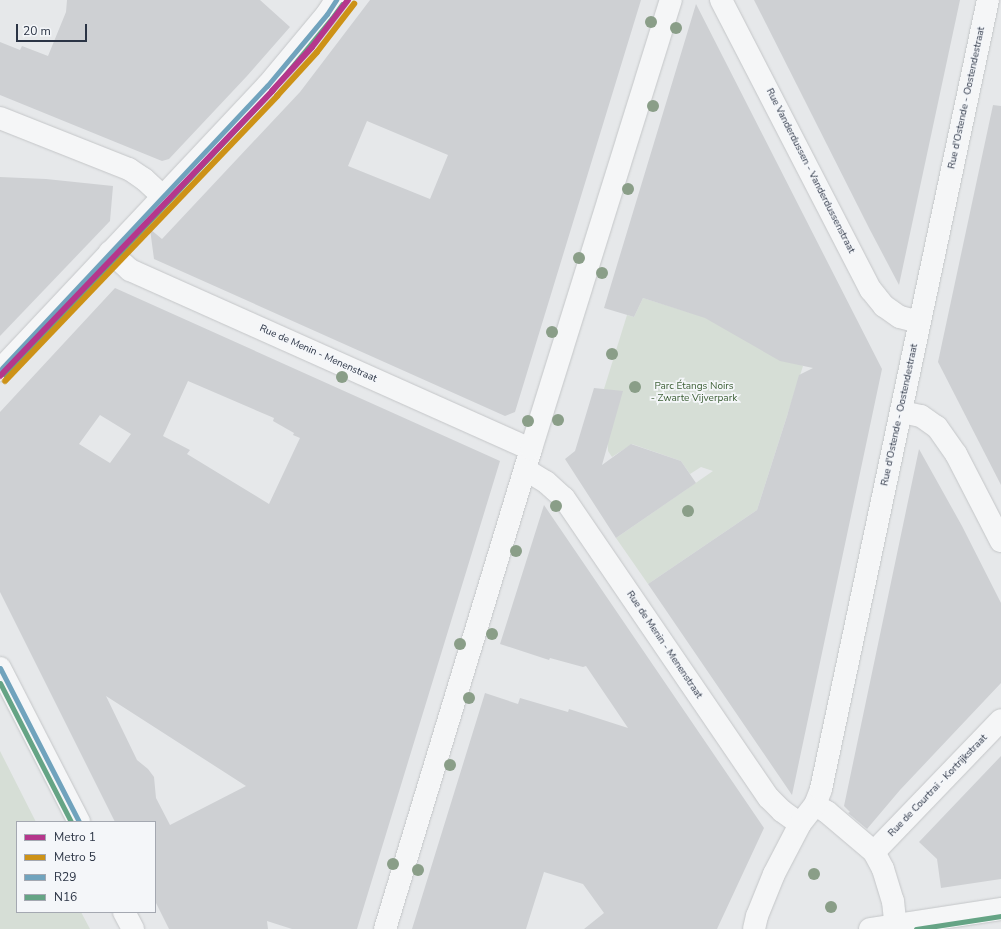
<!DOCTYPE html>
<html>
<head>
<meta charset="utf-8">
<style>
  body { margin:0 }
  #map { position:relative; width:1001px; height:929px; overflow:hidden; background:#e6e8ea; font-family:"Nunito Sans",sans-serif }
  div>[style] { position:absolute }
  .green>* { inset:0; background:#d6ded6 }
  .building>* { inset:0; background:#ced0d3 }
  .roads { filter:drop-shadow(0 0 1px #c4c6c8) drop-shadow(0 0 1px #c4c6c8) }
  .minor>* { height:22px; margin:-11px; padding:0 11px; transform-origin:11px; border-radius:11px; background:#f5f6f7 }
  .bus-1>* { height:5px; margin:-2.5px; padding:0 2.5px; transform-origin:2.5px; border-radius:2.5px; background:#70a3bd }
  .bus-2>* { height:5px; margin:-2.5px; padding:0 2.5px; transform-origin:2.5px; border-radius:2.5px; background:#65a485 }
  .metro-1>* { height:6px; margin:-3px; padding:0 3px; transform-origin:3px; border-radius:3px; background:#b5378c }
  .metro-2>* { height:6px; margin:-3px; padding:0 3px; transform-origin:3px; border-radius:3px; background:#cd9217 }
  .trees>* { width:12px; height:12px; margin:-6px; border-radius:50%; background:#8a9e88 }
  span { translate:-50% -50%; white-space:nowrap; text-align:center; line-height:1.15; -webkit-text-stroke:3.5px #f4f6f9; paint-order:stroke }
  .street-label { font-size:10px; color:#2b3445 }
  .park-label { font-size:10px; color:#3f6138 }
  .legend { position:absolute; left:16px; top:821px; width:140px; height:92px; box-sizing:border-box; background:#f4f6f9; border:1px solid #a4a8b1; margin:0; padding:5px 7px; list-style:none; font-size:12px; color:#2b3445 }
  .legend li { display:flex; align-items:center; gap:8px; height:20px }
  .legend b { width:20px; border:1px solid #a4a8b1 }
  .scale { position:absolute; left:16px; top:24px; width:71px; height:18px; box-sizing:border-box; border:2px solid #2b3445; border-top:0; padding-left:5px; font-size:12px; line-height:14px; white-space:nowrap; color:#2b3445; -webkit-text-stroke:3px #f4f6f9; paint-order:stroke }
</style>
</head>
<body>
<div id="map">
  <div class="green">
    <i style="clip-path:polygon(643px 298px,704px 317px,803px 366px,757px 510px,648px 584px,616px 538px,713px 471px,701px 467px,690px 474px,681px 461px,632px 444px,612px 457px,608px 451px,604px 389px,627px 315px,634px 317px)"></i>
    <i style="clip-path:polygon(0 751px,36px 822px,17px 822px,17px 912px,81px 912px,90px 929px,0 929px)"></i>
  </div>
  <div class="building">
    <i style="clip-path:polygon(67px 0,260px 0,290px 27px,247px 76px,169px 159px,162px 161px,0 95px,0 42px,20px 50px,22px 46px,48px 56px,66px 12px)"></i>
    <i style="clip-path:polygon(evenodd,370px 0,641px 0,515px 412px,505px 416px,154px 259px,150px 229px,162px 239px,300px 92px,370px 0,367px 121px,448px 155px,430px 199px,348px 166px,367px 121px)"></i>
    <i style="clip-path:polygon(754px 0,960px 0,899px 285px,869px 228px)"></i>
    <i style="clip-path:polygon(696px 4px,882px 369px,792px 795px,648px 584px,757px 510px,787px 416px,799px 375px,813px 368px,780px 361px,705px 318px,643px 298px,634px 317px,604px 308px)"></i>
    <i style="clip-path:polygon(993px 105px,1001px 106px,1001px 485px,938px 362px)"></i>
    <i style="clip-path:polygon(0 177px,46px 179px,113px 186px,110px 221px,0 336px)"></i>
    <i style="clip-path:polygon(evenodd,115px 288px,500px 461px,357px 929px,292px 929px,267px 921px,268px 929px,169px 929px,155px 901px,155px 822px,115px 822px,0 592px,0 412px,115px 288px,188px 381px,274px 418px,273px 421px,294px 433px,293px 435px,300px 438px,269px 504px,187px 454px,190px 450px,163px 436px,188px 381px,115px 288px,100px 415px,131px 434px,110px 463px,79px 444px,100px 415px,115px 288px,106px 696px,246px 786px,170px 825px,156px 798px,154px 777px,148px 769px,137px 760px,106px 696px)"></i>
    <i style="clip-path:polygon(594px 388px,623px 391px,602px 465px,631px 444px,681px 461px,696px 483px,616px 538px,565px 459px,575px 451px)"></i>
    <i style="clip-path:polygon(919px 449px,962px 526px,1001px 603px,1001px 683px,900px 790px,867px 829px,848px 813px,850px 812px,844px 806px)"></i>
    <i style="clip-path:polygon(544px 505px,764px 828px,717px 929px,584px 929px,604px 913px,583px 884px,544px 872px,526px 929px,412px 929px,485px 693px,518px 704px,520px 698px,568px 712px,569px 709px,628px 728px,586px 666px,583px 667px,550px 658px,549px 660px,500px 644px)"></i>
    <i style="clip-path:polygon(1001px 756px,1001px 879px,941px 888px,937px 859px,919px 842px)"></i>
  </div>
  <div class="roads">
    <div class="minor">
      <i style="left:721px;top:0;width:326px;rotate:62.7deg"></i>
      <i style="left:871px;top:290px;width:21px;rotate:51deg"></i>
      <i style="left:884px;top:306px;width:19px;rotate:35deg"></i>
      <i style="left:900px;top:317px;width:20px;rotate:15deg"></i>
      <i style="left:0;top:118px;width:139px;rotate:21.6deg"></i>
      <i style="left:129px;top:169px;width:18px;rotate:34deg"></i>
      <i style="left:144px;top:179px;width:25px;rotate:43deg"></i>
      <i style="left:110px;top:252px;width:27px;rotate:42deg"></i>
      <i style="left:130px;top:270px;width:439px;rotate:24.1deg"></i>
      <i style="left:0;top:370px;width:390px;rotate:-46.8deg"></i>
      <i style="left:267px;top:86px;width:94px;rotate:-50.2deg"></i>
      <i style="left:327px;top:14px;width:17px;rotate:-57deg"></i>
      <i style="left:902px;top:412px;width:19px;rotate:12deg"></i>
      <i style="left:921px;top:416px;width:19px;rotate:35deg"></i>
      <i style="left:937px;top:427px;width:33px;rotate:55deg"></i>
      <i style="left:956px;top:454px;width:98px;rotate:62.7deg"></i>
      <i style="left:526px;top:470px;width:23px;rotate:31deg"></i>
      <i style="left:546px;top:482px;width:24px;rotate:42deg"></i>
      <i style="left:564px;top:498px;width:363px;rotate:55.7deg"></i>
      <i style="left:769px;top:798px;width:18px;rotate:45deg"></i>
      <i style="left:782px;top:811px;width:22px;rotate:36deg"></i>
      <i style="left:0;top:668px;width:173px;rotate:62.8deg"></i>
      <i style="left:815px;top:805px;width:14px;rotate:30deg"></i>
      <i style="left:827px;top:812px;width:62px;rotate:40.4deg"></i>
      <i style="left:874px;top:852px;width:19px;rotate:62deg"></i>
      <i style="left:883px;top:869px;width:34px;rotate:73deg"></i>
      <i style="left:893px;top:901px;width:28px;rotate:84deg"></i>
      <i style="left:874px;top:852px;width:183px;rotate:-46.1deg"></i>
      <i style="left:124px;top:912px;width:19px;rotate:62deg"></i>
      <i style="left:385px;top:929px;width:502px;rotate:-73.08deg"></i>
      <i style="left:531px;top:449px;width:470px;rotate:-72.7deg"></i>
      <i style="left:754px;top:929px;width:13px;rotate:-77deg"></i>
      <i style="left:757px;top:916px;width:45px;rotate:-68deg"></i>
      <i style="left:774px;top:874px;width:56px;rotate:-62.5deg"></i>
      <i style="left:800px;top:824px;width:24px;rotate:-52deg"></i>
      <i style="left:815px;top:805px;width:17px;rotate:-69deg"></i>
      <i style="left:821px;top:789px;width:806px;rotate:-78.05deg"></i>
      <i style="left:870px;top:929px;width:133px;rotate:-8.7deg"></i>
    </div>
  </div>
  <div class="bus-1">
    <i style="left:0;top:370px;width:390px;rotate:-46.8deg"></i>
    <i style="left:267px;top:86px;width:94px;rotate:-50.2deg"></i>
    <i style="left:327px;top:14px;width:17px;rotate:-57deg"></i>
    <i style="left:0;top:668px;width:173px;rotate:62.8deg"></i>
  </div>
  <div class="bus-2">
    <i style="left:5px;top:375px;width:390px;rotate:-46.8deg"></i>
    <i style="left:272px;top:91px;width:94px;rotate:-50.6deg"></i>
    <i style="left:332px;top:18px;width:17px;rotate:-54deg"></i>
    <i style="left:0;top:683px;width:156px;rotate:62.9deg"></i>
    <i style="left:916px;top:929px;width:86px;rotate:-8.7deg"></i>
  </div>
  <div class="metro-1">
    <i style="left:0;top:376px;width:394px;rotate:-46.3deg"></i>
    <i style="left:272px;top:91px;width:59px;rotate:-47.7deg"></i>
    <i style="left:312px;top:47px;width:59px;rotate:-52.5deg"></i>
  </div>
  <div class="metro-2">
    <i style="left:5px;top:381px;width:394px;rotate:-46.3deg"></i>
    <i style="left:277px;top:96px;width:59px;rotate:-47.7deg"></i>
    <i style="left:317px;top:52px;width:61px;rotate:-52.4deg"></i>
  </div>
  <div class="trees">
    <i style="left:651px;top:22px"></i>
    <i style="left:676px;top:28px"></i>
    <i style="left:653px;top:106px"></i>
    <i style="left:628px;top:189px"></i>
    <i style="left:579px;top:258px"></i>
    <i style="left:602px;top:273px"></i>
    <i style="left:552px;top:332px"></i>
    <i style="left:612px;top:354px"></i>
    <i style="left:342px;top:377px"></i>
    <i style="left:635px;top:387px"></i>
    <i style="left:558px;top:420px"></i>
    <i style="left:528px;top:421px"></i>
    <i style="left:556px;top:506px"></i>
    <i style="left:688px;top:511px"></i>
    <i style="left:516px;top:551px"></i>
    <i style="left:492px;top:634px"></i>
    <i style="left:460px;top:644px"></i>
    <i style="left:469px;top:698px"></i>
    <i style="left:450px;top:765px"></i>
    <i style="left:393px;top:864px"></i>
    <i style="left:418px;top:870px"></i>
    <i style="left:814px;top:874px"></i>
    <i style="left:831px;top:907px"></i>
  </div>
  <div class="street-label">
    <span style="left:967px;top:98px;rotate:-78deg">Rue d'Ostende - Oostendestraat</span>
    <span style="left:810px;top:171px;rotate:63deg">Rue Vanderdussen - Vanderdussenstraat</span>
    <span style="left:318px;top:354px;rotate:24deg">Rue de Menin - Menenstraat</span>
    <span style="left:900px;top:415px;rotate:-78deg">Rue d'Ostende - Oostendestraat</span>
    <span style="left:664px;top:645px;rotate:56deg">Rue de Menin - Menenstraat</span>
    <span style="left:938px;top:786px;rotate:-46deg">Rue de Courtrai - Kortrijkstraat</span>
  </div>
  <div class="park-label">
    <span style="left:694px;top:392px">Parc Étangs Noirs<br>- Zwarte Vijverpark</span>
  </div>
  <ul class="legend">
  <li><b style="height:5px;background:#b5378c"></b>Metro 1</li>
  <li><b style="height:5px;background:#cd9217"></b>Metro 5</li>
  <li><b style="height:5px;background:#70a3bd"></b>R29</li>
  <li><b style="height:5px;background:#65a485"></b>N16</li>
  </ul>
  <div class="scale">20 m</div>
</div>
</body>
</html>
